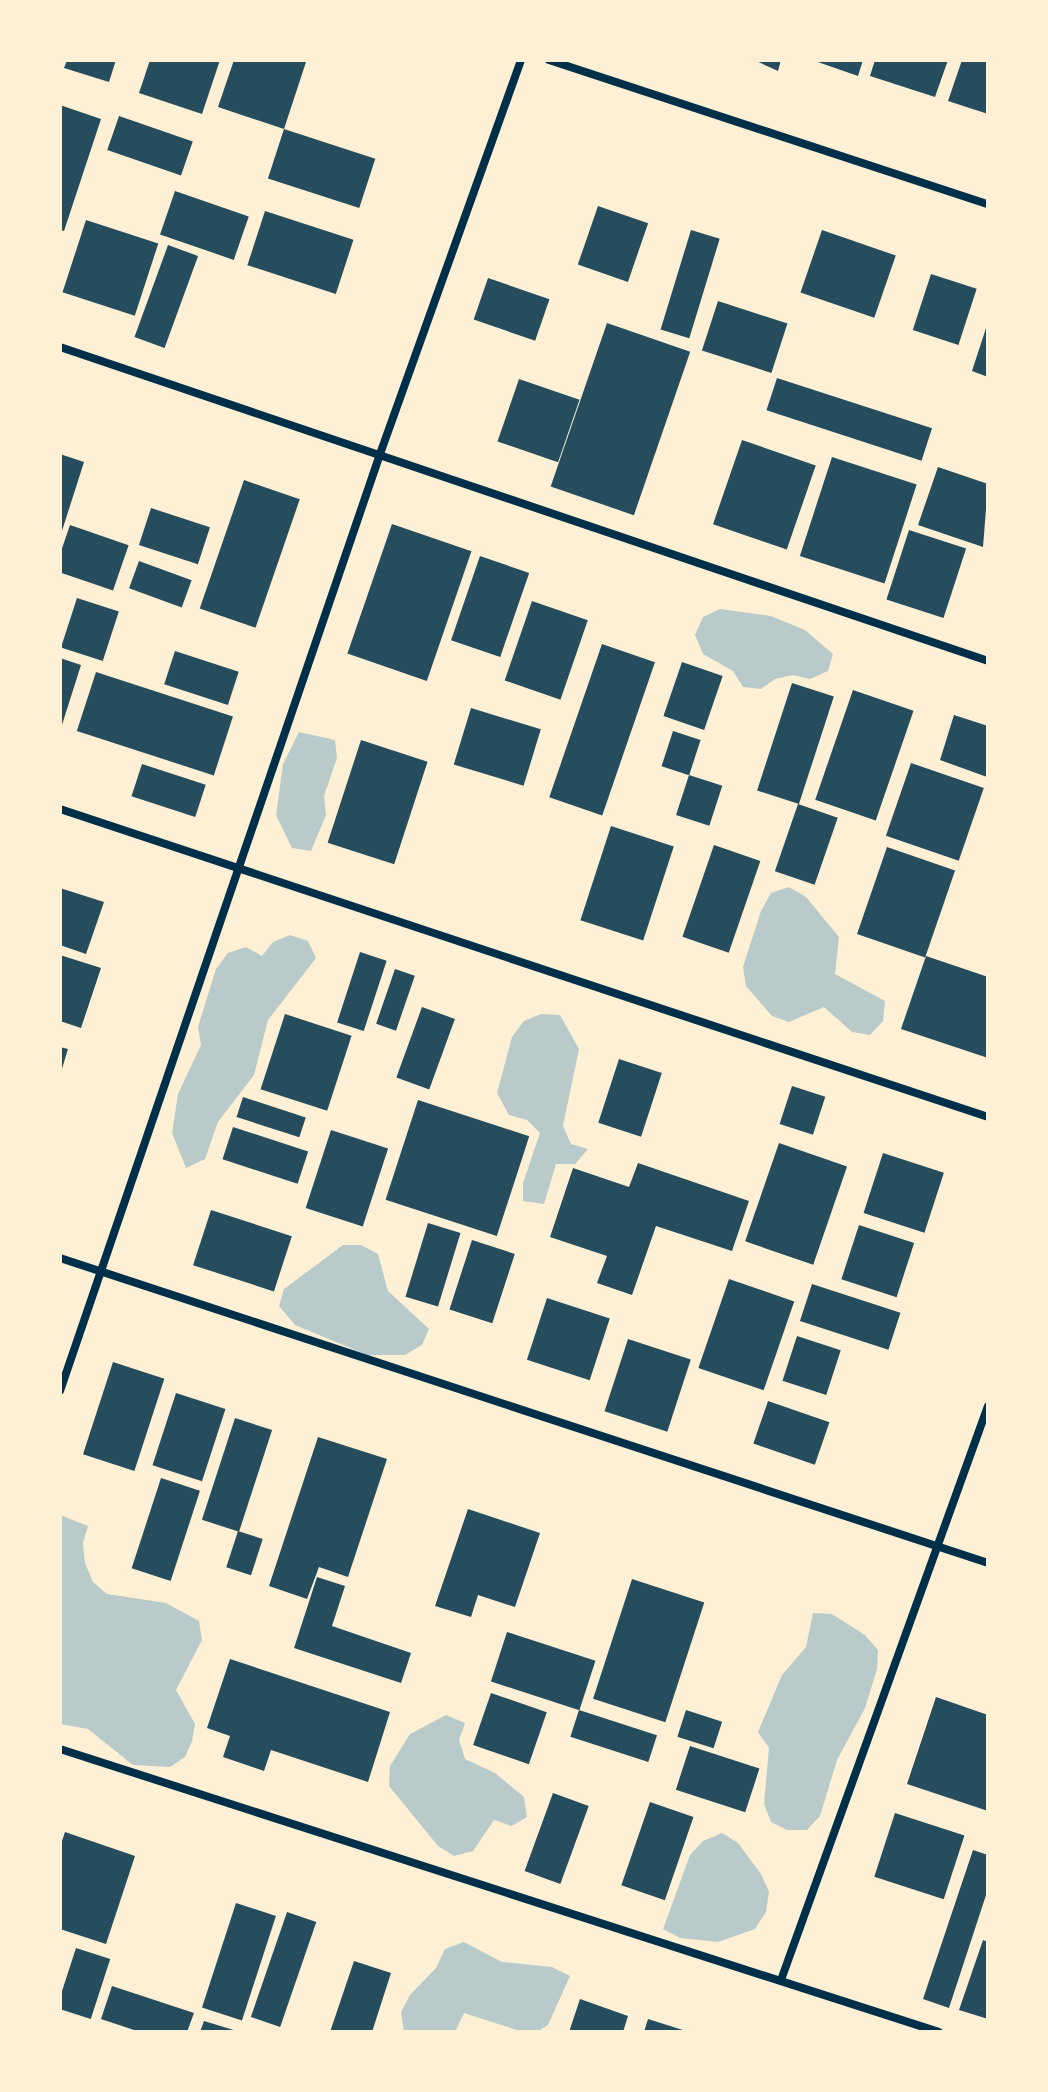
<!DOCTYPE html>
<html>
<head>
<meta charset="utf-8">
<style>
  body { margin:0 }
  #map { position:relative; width:1048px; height:2092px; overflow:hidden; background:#fdf0d5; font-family:"Roboto Condensed",sans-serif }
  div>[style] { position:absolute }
  .green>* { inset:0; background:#b9caca }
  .building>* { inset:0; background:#264d5e; transform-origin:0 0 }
  .minor>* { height:8px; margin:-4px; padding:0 4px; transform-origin:4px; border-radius:4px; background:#003049 }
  span { translate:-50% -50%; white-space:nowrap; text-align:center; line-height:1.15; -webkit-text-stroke:6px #fdf0d5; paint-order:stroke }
  .frame { position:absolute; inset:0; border:62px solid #fdf0d5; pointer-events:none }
</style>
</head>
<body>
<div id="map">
  <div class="green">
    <i style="clip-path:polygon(720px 609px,771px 616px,805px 630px,833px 654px,828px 671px,810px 679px,793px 675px,775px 679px,761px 689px,743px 687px,733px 671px,703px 654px,695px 635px,703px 617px)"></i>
    <i style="clip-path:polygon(299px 732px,335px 740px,337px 758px,324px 796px,326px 815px,311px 851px,292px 848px,276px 815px,283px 764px)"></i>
    <i style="clip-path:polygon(789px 887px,806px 897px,839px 937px,835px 974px,885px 1001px,883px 1021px,870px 1035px,852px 1032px,824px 1007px,789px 1022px,772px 1016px,746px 986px,743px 967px,761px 911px,771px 893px)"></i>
    <i style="clip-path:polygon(290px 935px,308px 941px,316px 958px,268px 1020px,254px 1075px,218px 1122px,205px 1159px,186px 1168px,172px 1133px,178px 1094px,201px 1045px,198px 1027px,216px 969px,228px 953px,246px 947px,262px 956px,273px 942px)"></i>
    <i style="clip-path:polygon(541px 1014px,560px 1015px,579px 1049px,563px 1126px,571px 1144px,588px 1149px,575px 1164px,556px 1164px,544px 1204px,523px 1201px,523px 1183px,540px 1133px,527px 1120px,509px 1115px,497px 1093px,512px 1037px,524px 1021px)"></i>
    <i style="clip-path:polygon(343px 1245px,361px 1245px,378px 1254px,388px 1291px,429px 1329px,422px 1345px,405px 1355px,367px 1355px,295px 1325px,279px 1306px,284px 1289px)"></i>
    <i style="clip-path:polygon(60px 1515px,88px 1526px,83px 1543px,85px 1563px,93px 1582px,107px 1594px,166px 1603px,199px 1621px,202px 1640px,176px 1690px,195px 1724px,192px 1741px,185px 1757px,170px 1767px,133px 1765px,88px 1729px,60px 1724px)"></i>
    <i style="clip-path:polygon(813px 1613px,832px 1614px,865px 1635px,878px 1650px,877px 1669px,865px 1708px,837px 1760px,820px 1816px,807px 1830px,787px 1830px,771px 1822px,764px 1804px,769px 1748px,758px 1732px,782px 1675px,806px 1647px)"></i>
    <i style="clip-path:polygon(446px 1715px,465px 1723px,459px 1740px,465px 1759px,495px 1773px,524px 1797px,527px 1817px,512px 1826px,494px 1820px,473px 1851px,454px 1856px,438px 1846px,389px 1786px,390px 1766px,410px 1734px)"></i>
    <i style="clip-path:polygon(722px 1833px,738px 1843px,761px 1874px,769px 1892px,766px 1912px,755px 1929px,718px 1942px,680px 1938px,663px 1929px,690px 1855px,703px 1841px)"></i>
    <i style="clip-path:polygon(464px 1942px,502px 1962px,552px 1967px,570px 1976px,548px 2025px,537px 2032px,523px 2032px,464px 2013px,455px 2032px,404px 2032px,401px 2012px,410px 1995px,436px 1968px,445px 1949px)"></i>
  </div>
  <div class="building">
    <i style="clip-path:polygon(67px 60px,116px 60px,109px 82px,64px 68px)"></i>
    <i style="clip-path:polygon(150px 60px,220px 60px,202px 114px,139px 93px)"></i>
    <i style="clip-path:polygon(234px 60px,306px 62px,284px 129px,218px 107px)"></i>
    <i style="clip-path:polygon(754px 60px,781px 60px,778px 71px)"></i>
    <i style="clip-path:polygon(812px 60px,863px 60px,858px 76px)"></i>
    <i style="clip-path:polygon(875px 60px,948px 60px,935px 97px,870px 76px)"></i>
    <i style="clip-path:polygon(962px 60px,988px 60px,988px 114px,948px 101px)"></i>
    <i style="clip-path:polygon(60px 105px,101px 119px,64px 231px,60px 230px)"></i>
    <i style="left:119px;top:116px;width:78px;height:36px;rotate:19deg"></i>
    <i style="left:284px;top:129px;width:96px;height:52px;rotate:18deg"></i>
    <i style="left:175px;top:191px;width:78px;height:46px;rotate:19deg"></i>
    <i style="left:598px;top:206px;width:53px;height:62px;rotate:19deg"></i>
    <i style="left:265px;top:211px;width:93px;height:57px;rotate:18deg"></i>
    <i style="left:86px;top:220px;width:76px;height:76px;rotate:18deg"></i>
    <i style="left:691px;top:230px;width:30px;height:104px;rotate:17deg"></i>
    <i style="left:822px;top:230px;width:78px;height:66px;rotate:19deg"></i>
    <i style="left:168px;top:245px;width:32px;height:98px;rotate:20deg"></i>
    <i style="left:931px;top:274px;width:48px;height:59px;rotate:18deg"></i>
    <i style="left:488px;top:278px;width:65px;height:44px;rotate:19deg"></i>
    <i style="left:718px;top:301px;width:73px;height:52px;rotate:18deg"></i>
    <i style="clip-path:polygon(988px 322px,988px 377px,972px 371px)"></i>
    <i style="left:607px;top:323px;width:88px;height:173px;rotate:19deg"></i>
    <i style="left:777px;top:378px;width:163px;height:34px;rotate:18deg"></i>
    <i style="left:519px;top:379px;width:64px;height:66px;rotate:19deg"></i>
    <i style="left:742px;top:440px;width:78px;height:89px;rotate:19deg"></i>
    <i style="clip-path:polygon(60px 454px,84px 462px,61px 534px,60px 534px)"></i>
    <i style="left:832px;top:457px;width:89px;height:104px;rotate:18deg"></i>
    <i style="clip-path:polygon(938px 467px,988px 484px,983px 547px,918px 525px)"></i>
    <i style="left:244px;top:480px;width:59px;height:136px;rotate:19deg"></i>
    <i style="left:151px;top:508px;width:62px;height:39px;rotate:18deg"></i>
    <i style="left:392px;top:524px;width:84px;height:137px;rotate:19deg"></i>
    <i style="left:70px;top:525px;width:62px;height:48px;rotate:19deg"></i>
    <i style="left:909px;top:530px;width:60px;height:73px;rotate:18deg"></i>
    <i style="left:480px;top:556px;width:52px;height:89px;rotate:19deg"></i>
    <i style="left:139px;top:561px;width:56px;height:29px;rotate:20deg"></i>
    <i style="left:77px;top:598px;width:44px;height:52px;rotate:18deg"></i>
    <i style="left:532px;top:601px;width:59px;height:84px;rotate:19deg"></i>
    <i style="left:602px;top:644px;width:56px;height:162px;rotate:19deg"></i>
    <i style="left:175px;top:651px;width:67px;height:35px;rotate:18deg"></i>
    <i style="clip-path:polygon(60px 658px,81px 665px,61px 728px,60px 728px)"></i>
    <i style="left:682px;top:662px;width:43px;height:57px;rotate:19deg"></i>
    <i style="left:96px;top:672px;width:144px;height:62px;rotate:18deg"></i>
    <i style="left:792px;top:683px;width:44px;height:113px;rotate:18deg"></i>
    <i style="left:853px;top:690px;width:64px;height:116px;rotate:19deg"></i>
    <i style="left:471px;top:708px;width:73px;height:59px;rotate:17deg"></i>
    <i style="clip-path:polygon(954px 715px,988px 726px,987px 777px,940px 760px)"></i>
    <i style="left:673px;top:731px;width:29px;height:37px;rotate:18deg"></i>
    <i style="left:361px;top:740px;width:70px;height:108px;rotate:18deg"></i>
    <i style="left:911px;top:763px;width:77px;height:77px;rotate:19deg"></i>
    <i style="left:142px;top:764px;width:67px;height:34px;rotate:18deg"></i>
    <i style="left:689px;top:775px;width:35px;height:42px;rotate:18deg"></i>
    <i style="left:798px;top:804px;width:42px;height:71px;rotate:19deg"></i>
    <i style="left:611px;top:826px;width:66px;height:99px;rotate:18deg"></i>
    <i style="left:714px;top:845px;width:49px;height:97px;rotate:19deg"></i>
    <i style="left:887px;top:847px;width:72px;height:92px;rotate:19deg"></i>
    <i style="clip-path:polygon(60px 888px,104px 902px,86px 954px,60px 945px)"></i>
    <i style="left:360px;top:952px;width:28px;height:74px;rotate:18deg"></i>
    <i style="clip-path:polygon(60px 955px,101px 968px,81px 1028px,60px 1021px)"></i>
    <i style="clip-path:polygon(926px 956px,988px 977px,988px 1058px,901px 1029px)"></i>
    <i style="left:395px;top:969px;width:21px;height:58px;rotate:19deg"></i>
    <i style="left:422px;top:1007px;width:35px;height:75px;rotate:20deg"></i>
    <i style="left:285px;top:1014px;width:70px;height:79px;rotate:18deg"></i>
    <i style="clip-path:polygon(60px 1047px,68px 1049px,61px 1072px,60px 1072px)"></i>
    <i style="left:619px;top:1059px;width:45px;height:67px;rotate:18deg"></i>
    <i style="left:792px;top:1086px;width:35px;height:40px;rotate:18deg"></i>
    <i style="left:243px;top:1097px;width:66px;height:21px;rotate:18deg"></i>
    <i style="left:418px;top:1100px;width:117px;height:105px;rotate:18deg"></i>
    <i style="left:233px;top:1127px;width:79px;height:34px;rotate:18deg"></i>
    <i style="left:331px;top:1130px;width:60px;height:82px;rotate:18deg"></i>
    <i style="left:779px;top:1143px;width:72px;height:104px;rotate:19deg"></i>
    <i style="left:883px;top:1153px;width:64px;height:63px;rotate:18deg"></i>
    <i style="clip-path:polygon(638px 1163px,749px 1201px,732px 1251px,656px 1226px,632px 1295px,597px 1283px,607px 1256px,550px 1237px,573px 1168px,629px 1187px)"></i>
    <i style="left:211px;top:1210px;width:85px;height:58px;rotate:18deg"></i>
    <i style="left:428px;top:1223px;width:34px;height:77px;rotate:17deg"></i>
    <i style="left:859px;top:1225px;width:58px;height:57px;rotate:18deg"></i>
    <i style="left:472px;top:1240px;width:45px;height:73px;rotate:18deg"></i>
    <i style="left:729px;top:1279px;width:69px;height:94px;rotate:19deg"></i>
    <i style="left:812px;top:1284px;width:93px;height:39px;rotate:18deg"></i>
    <i style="left:547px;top:1298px;width:66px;height:65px;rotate:18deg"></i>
    <i style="left:797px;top:1336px;width:46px;height:47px;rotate:18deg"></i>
    <i style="left:628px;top:1339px;width:66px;height:76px;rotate:18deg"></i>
    <i style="left:113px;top:1362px;width:54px;height:97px;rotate:18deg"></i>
    <i style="left:176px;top:1393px;width:52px;height:76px;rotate:18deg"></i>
    <i style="left:768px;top:1401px;width:65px;height:45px;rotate:19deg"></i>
    <i style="left:235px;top:1418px;width:39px;height:107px;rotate:18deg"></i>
    <i style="clip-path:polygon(318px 1437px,387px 1459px,348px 1577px,319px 1567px,307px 1599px,269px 1586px)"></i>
    <i style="left:161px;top:1478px;width:41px;height:95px;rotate:18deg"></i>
    <i style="clip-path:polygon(468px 1509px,540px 1533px,515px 1607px,478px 1595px,471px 1617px,435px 1606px)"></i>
    <i style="left:238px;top:1531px;width:26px;height:38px;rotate:18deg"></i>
    <i style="clip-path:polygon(317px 1577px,345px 1586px,332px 1626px,411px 1653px,401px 1683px,294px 1648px)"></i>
    <i style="left:632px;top:1579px;width:76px;height:126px;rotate:18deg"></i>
    <i style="left:507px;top:1632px;width:93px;height:52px;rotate:18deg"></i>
    <i style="clip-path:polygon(230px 1659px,390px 1712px,368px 1782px,271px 1750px,264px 1771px,223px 1757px,230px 1736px,207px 1728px)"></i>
    <i style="left:491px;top:1693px;width:59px;height:55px;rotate:19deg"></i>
    <i style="clip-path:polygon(936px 1697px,988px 1715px,988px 1811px,907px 1784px)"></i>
    <i style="left:579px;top:1710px;width:82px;height:28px;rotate:18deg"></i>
    <i style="left:686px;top:1710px;width:38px;height:28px;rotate:18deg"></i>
    <i style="left:690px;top:1746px;width:73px;height:46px;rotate:18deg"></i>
    <i style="left:553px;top:1793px;width:38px;height:83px;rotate:20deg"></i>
    <i style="left:650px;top:1802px;width:46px;height:88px;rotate:19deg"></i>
    <i style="left:895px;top:1813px;width:73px;height:67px;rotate:18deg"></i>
    <i style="clip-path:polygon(65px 1832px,135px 1856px,106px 1944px,60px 1929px,60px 1847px)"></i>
    <i style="clip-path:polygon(973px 1850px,988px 1855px,988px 1889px,949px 2008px,923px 1999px)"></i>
    <i style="left:236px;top:1903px;width:42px;height:110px;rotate:18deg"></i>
    <i style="left:287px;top:1912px;width:31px;height:111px;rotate:19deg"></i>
    <i style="clip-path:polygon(983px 1940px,988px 1942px,988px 2019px,959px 2010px)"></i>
    <i style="left:76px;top:1948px;width:36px;height:63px;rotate:18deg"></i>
    <i style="clip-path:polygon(354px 1961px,391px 1973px,372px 2032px,330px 2032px)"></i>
    <i style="clip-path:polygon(112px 1986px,194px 2013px,187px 2032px,140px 2032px,101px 2019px)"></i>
    <i style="clip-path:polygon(580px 1999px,628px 2016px,623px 2032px,569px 2032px)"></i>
    <i style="clip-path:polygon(648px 2019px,686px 2031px,686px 2032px,644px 2032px)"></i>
    <i style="clip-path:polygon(204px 2021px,237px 2031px,237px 2032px,200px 2032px)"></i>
  </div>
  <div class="minor">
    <i style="left:549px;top:60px;width:462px;rotate:18.2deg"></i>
    <i style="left:60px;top:347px;width:980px;rotate:18.69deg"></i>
    <i style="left:60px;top:809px;width:978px;rotate:18.36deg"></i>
    <i style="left:60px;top:1258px;width:977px;rotate:18.19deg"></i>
    <i style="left:60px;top:1391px;width:990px;rotate:-71.14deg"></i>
    <i style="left:380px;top:454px;width:418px;rotate:-70.3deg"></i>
    <i style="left:60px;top:1749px;width:923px;rotate:17.85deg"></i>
    <i style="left:781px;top:1980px;width:610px;rotate:-70.17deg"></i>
  </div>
  <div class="frame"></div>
</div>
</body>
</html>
